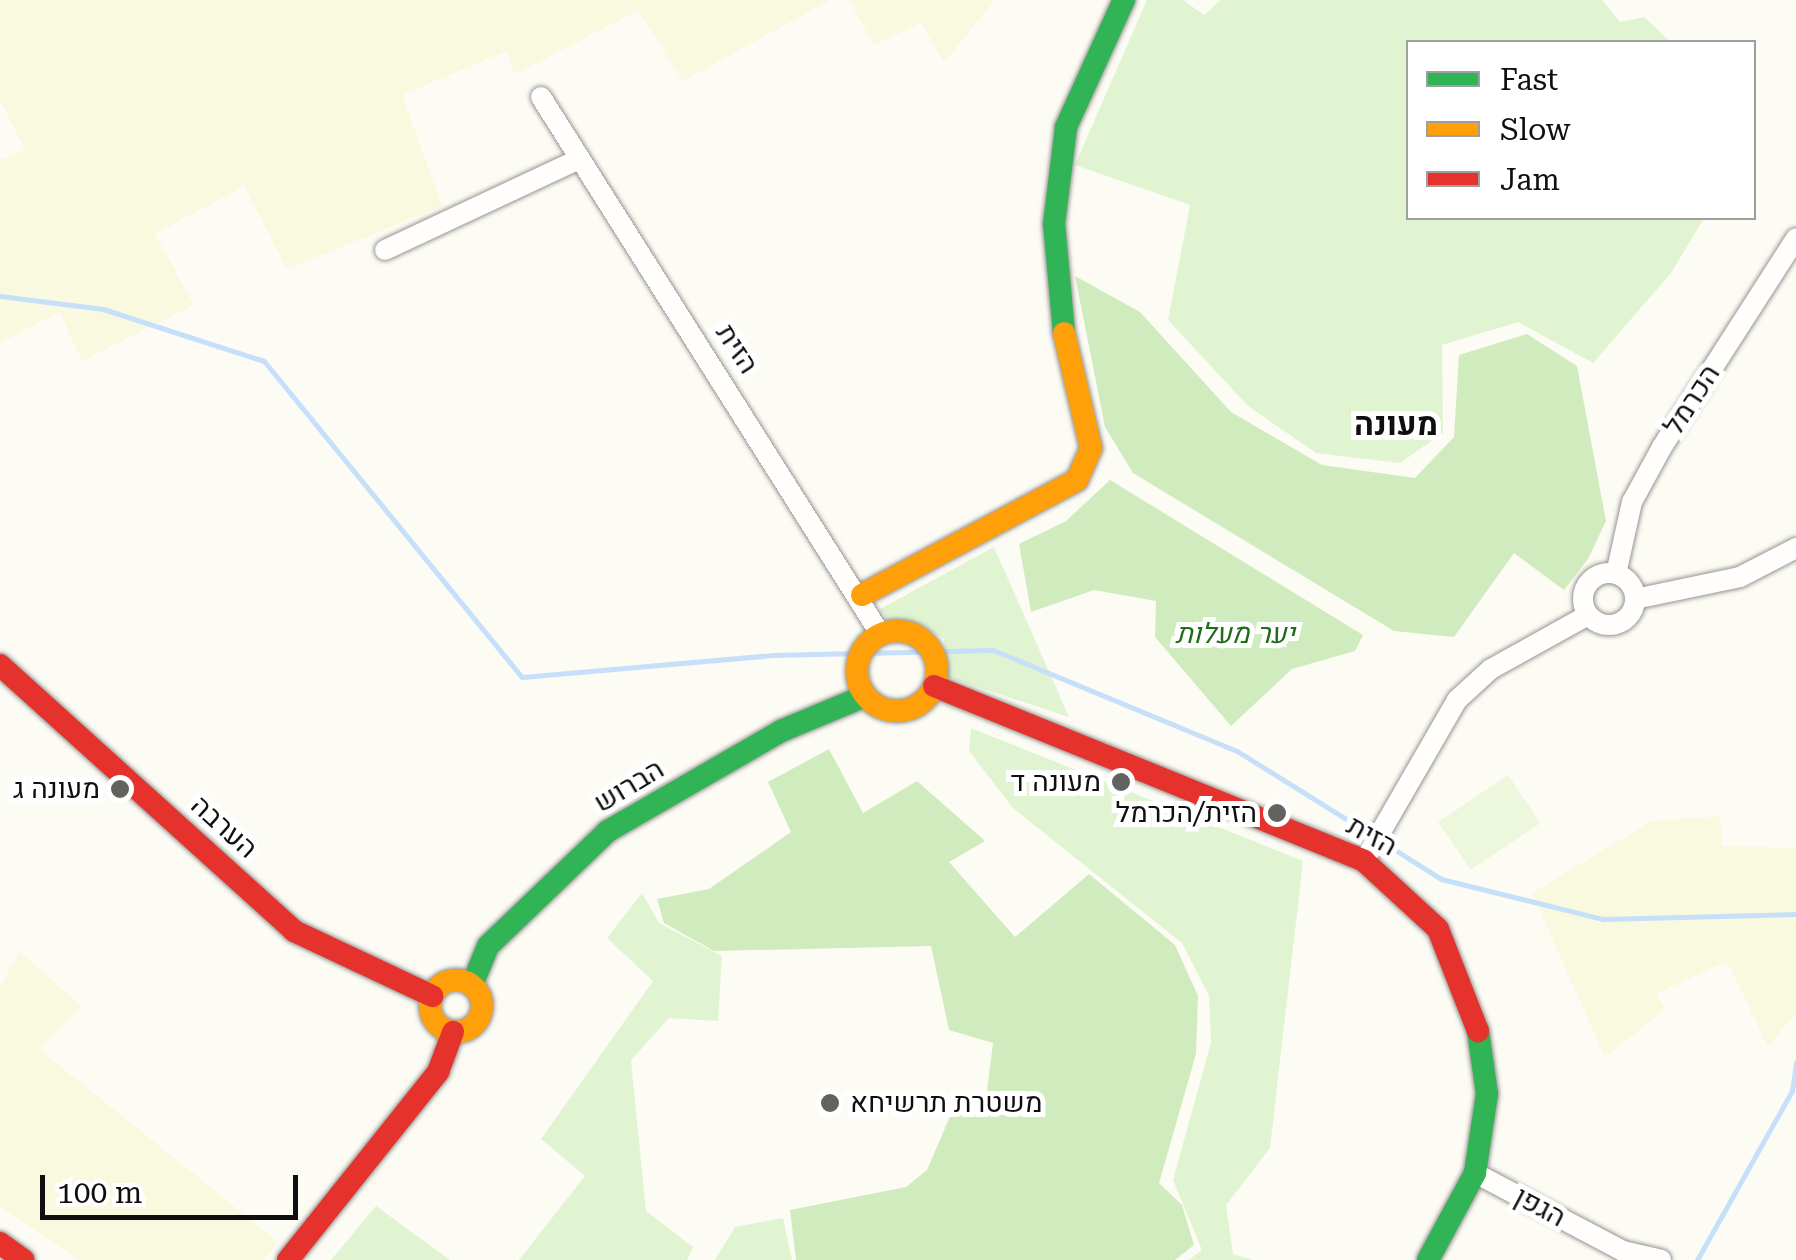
<!DOCTYPE html>
<html>
<head>
<meta charset="utf-8">
<style>
  body { margin:0 }
  #map { position:relative; width:1796px; height:1260px; overflow:hidden; background:#fcfbf4; font-family:"Roboto Serif",Heebo,serif }
  div>[style] { position:absolute }
  .farmland>* { inset:0; background:#f9f9df }
  .green>* { inset:0; background:#e1f4d1 }
  .forest>* { inset:0; background:#d0ecbf }
  .pitch>* { inset:0; background:#ecf7dc; transform-origin:0 0 }
  .stream>* { height:5px; margin:-2.5px; padding:0 2.5px; transform-origin:2.5px; border-radius:2.5px; background:#c6e0fa }
  .roads { filter:drop-shadow(0 0 2px #969592) drop-shadow(0 0 2px #969592) }
  .street>* { height:20px; margin:-10px; padding:0 10px; transform-origin:10px; border-radius:10px; background:#fffefd }
  .street>.ring { margin:-10px; padding:0; box-sizing:content-box; background:none; border:20px solid #fffefd; border-radius:50% }
  .fast>* { height:22px; margin:-11px; padding:0 11px; transform-origin:11px; border-radius:11px; background:#30b455 }
  .slow>* { height:22px; margin:-11px; padding:0 11px; transform-origin:11px; border-radius:11px; background:#ff9f0a }
  .slow>.ring { margin:-11px; padding:0; box-sizing:content-box; background:none; border:22px solid #ff9f0a; border-radius:50% }
  .jam>* { height:22px; margin:-11px; padding:0 11px; transform-origin:11px; border-radius:11px; background:#e5322d }
  .dots>* { width:28px; height:28px; translate:-50% -50%; box-sizing:border-box; border:5px solid #fff; border-radius:50% }
  span { translate:-50% -50%; white-space:nowrap; text-align:center; line-height:1.15; -webkit-text-stroke:10px #fff; paint-order:stroke }
  .street-label { font-size:28px; color:#0f0f0f }
  .park-label { font-size:28px; color:#1f6d18; font-style:italic }
  .poi-label { font-size:28px; color:#0f0f0f }
  .right { translate:-100% -50%; text-align:right }
  .left { translate:0 -50%; text-align:left }
  .quarter-label { font-size:32px; color:#0f0f0f; font-weight:700 }
  .legend { position:absolute; left:1406px; top:40px; width:350px; height:180px; box-sizing:border-box; background:#fff; border:2px solid #9f9f9f; margin:0; padding:12px 18px; list-style:none; font-size:30px; color:#0f0f0f }
  .legend li { display:flex; align-items:center; gap:20px; height:50px }
  .legend b { width:50px; border:2px solid #9f9f9f }
  .scale { position:absolute; left:40px; top:1175px; width:258px; height:45px; box-sizing:border-box; border:5px solid #0f0f0f; border-top:0; padding-left:12px; font-size:30px; line-height:35px; white-space:nowrap; color:#0f0f0f; -webkit-text-stroke:8px #fff; paint-order:stroke }
</style>
</head>
<body>
<div id="map">
  <div class="farmland">
    <i style="clip-path:polygon(0 0,830px 0,683px 81px,638px 11px,515px 74px,506px 51px,402px 95px,442px 206px,287px 269px,244px 186px,155px 234px,194px 305px,82px 361px,60px 312px,0 343px,0 160px,25px 150px,0 100px)"></i>
    <i style="clip-path:polygon(849px 0,995px 0,944px 62px,921px 23px,874px 45px)"></i>
    <i style="clip-path:polygon(1720px 816px,1722px 846px,1796px 848px,1796px 1013px,1768px 1047px,1727px 961px,1656px 994px,1665px 1009px,1605px 1057px,1532px 893px,1652px 821px)"></i>
    <i style="clip-path:polygon(20px 952px,82px 1007px,39px 1049px,278px 1242px,264px 1260px,79px 1260px,0 1207px,0 986px)"></i>
  </div>
  <div class="green">
    <i style="clip-path:polygon(1147px 0,1183px 0,1204px 15px,1221px 0,1602px 0,1620px 22px,1644px 17px,1671px 42px,1408px 42px,1408px 218px,1704px 218px,1671px 273px,1593px 363px,1518px 322px,1442px 345px,1443px 433px,1400px 463px,1316px 453px,1248px 406px,1168px 320px,1190px 205px,1075px 165px)"></i>
    <i style="clip-path:polygon(994px 547px,1069px 717px,947px 677px,944px 639px,920px 624px,890px 623px,880px 609px)"></i>
    <i style="clip-path:polygon(971px 728px,1303px 861px,1270px 1148px,1226px 1205px,1233px 1254px,1253px 1260px,1189px 1260px,1202px 1250px,1173px 1180px,1211px 1043px,1209px 996px,1182px 943px,1013px 808px,969px 751px)"></i>
    <i style="clip-path:polygon(642px 893px,659px 923px,722px 956px,718px 1021px,669px 1018px,631px 1060px,646px 1211px,693px 1247px,687px 1260px,519px 1260px,585px 1176px,541px 1139px,653px 981px,607px 938px)"></i>
    <i style="clip-path:polygon(376px 1206px,450px 1260px,331px 1260px)"></i>
    <i style="clip-path:polygon(783px 1218px,792px 1260px,715px 1260px,735px 1227px)"></i>
  </div>
  <div class="forest">
    <i style="clip-path:polygon(1075px 276px,1140px 312px,1231px 412px,1322px 465px,1415px 478px,1454px 437px,1459px 355px,1527px 334px,1577px 366px,1606px 521px,1588px 559px,1564px 590px,1514px 553px,1454px 637px,1394px 631px,1133px 473px,1105px 427px)"></i>
    <i style="clip-path:polygon(1110px 480px,1363px 635px,1355px 651px,1292px 669px,1231px 726px,1155px 637px,1156px 601px,1094px 590px,1031px 612px,1019px 544px,1066px 521px)"></i>
    <i style="clip-path:polygon(829px 749px,863px 813px,917px 781px,985px 841px,949px 862px,1015px 937px,1089px 874px,1175px 945px,1198px 996px,1196px 1054px,1159px 1183px,1182px 1205px,1194px 1245px,1175px 1260px,796px 1260px,790px 1210px,906px 1187px,927px 1170px,951px 1114px,984px 1115px,993px 1043px,949px 1030px,931px 946px,714px 951px,664px 923px,657px 899px,709px 889px,791px 832px,768px 782px)"></i>
  </div>
  <div class="pitch">
    <i style="left:1508px;top:775px;width:58px;height:84px;rotate:56deg"></i>
  </div>
  <div class="stream">
    <i style="left:0;top:296px;width:104px;rotate:7.2deg"></i>
    <i style="left:103px;top:309px;width:169px;rotate:17.9deg"></i>
    <i style="left:264px;top:361px;width:408px;rotate:50.8deg"></i>
    <i style="left:522px;top:677px;width:251px;rotate:-5deg"></i>
    <i style="left:772px;top:655px;width:221px;rotate:-1.3deg"></i>
    <i style="left:993px;top:650px;width:264px;rotate:22.5deg"></i>
    <i style="left:1237px;top:751px;width:159px;rotate:31.9deg"></i>
    <i style="left:1381px;top:841px;width:71px;rotate:32.3deg"></i>
    <i style="left:1441px;top:879px;width:167px;rotate:13.9deg"></i>
    <i style="left:1603px;top:919px;width:193px;rotate:-1.5deg"></i>
    <i style="left:1697px;top:1260px;width:194px;rotate:-60.7deg"></i>
    <i style="left:1792px;top:1091px;width:29px;rotate:-82deg"></i>
  </div>
  <div class="roads">
    <div class="street">
      <i style="left:541px;top:97px;width:636px;rotate:57.71deg"></i>
      <i style="left:385px;top:250px;width:214px;rotate:-25.1deg"></i>
      <i class="ring" style="left:1583px;top:573px;width:32px;height:32px"></i>
      <i style="left:1616px;top:574px;width:74px;rotate:-77.5deg"></i>
      <i style="left:1632px;top:502px;width:63px;rotate:-61.4deg"></i>
      <i style="left:1662px;top:447px;width:248px;rotate:-57.3deg"></i>
      <i style="left:1635px;top:599px;width:107px;rotate:-11.8deg"></i>
      <i style="left:1740px;top:577px;width:63px;rotate:-27.4deg"></i>
      <i style="left:1364px;top:861px;width:186px;rotate:-60deg"></i>
      <i style="left:1457px;top:700px;width:46px;rotate:-42.4deg"></i>
      <i style="left:1491px;top:669px;width:111px;rotate:-29.1deg"></i>
      <i style="left:1475px;top:1173px;width:167px;rotate:27.8deg"></i>
      <i style="left:1623px;top:1251px;width:39px;rotate:13deg"></i>
    </div>
    <div class="fast">
      <i style="left:1064px;top:333px;width:109px;rotate:-95.2deg"></i>
      <i style="left:1054px;top:224px;width:98px;rotate:-82.9deg"></i>
      <i style="left:1066px;top:127px;width:140px;rotate:-65.5deg"></i>
      <i style="left:472px;top:985px;width:42px;rotate:-67.7deg"></i>
      <i style="left:488px;top:946px;width:166px;rotate:-43.8deg"></i>
      <i style="left:608px;top:831px;width:200px;rotate:-30deg"></i>
      <i style="left:781px;top:731px;width:91px;rotate:-22.6deg"></i>
      <i style="left:1428px;top:1260px;width:99px;rotate:-61.6deg"></i>
      <i style="left:1475px;top:1173px;width:80px;rotate:-81.4deg"></i>
      <i style="left:1487px;top:1094px;width:64px;rotate:-98.1deg"></i>
    </div>
    <div class="slow">
      <i style="left:862px;top:595px;width:244px;rotate:-28.1deg"></i>
      <i style="left:1077px;top:480px;width:35px;rotate:-66deg"></i>
      <i style="left:1091px;top:448px;width:118px;rotate:-103.2deg"></i>
      <i class="ring" style="left:857px;top:631px;width:58px;height:58px"></i>
      <i class="ring" style="left:430px;top:980px;width:30px;height:30px"></i>
    </div>
    <div class="jam">
      <i style="left:0;top:665px;width:396px;rotate:42.1deg"></i>
      <i style="left:294px;top:931px;width:153px;rotate:25.2deg"></i>
      <i style="left:934px;top:686px;width:464px;rotate:22.1deg"></i>
      <i style="left:1364px;top:861px;width:100px;rotate:42.6deg"></i>
      <i style="left:1438px;top:929px;width:110px;rotate:68.6deg"></i>
      <i style="left:0;top:1243px;width:29px;rotate:36deg"></i>
      <i style="left:288px;top:1260px;width:241px;rotate:-51.4deg"></i>
      <i style="left:438px;top:1072px;width:43px;rotate:-69.4deg"></i>
    </div>
  </div>
  <div class="dots">
    <i style="left:1121px;top:782px;background:#62625f"></i>
    <i style="left:120px;top:789px;background:#62625f"></i>
    <i style="left:1277px;top:813px;background:#62625f"></i>
    <i style="left:830px;top:1103px;background:#62625f"></i>
  </div>
  <div class="street-label">
    <span style="left:737px;top:349px;rotate:57deg">הזית</span>
    <span style="left:1692px;top:400px;rotate:-57deg">הכרמל</span>
    <span style="left:629px;top:786px;rotate:-31deg">הברוש</span>
    <span style="left:224px;top:827px;rotate:42deg">הערבה</span>
    <span style="left:1372px;top:836px;rotate:29deg">הזית</span>
    <span style="left:1540px;top:1207px;rotate:28deg">הגפן</span>
  </div>
  <div class="park-label">
    <span style="left:1235px;top:634px">יער מעלות</span>
  </div>
  <div class="poi-label">
    <span class="right" style="left:1101px;top:782px">מעונה ד</span>
    <span class="right" style="left:100px;top:789px">מעונה ג</span>
    <span class="right" style="left:1257px;top:813px">הזית/הכרמל</span>
    <span class="left" style="left:850px;top:1103px">משטרת תרשיחא</span>
  </div>
  <div class="quarter-label">
    <span style="left:1396px;top:424px">מעונה</span>
  </div>
  <ul class="legend">
  <li><b style="height:12px;background:#30b455"></b>Fast</li>
  <li><b style="height:12px;background:#ff9f0a"></b>Slow</li>
  <li><b style="height:12px;background:#e5322d"></b>Jam</li>
  </ul>
  <div class="scale">100 m</div>
</div>
</body>
</html>
